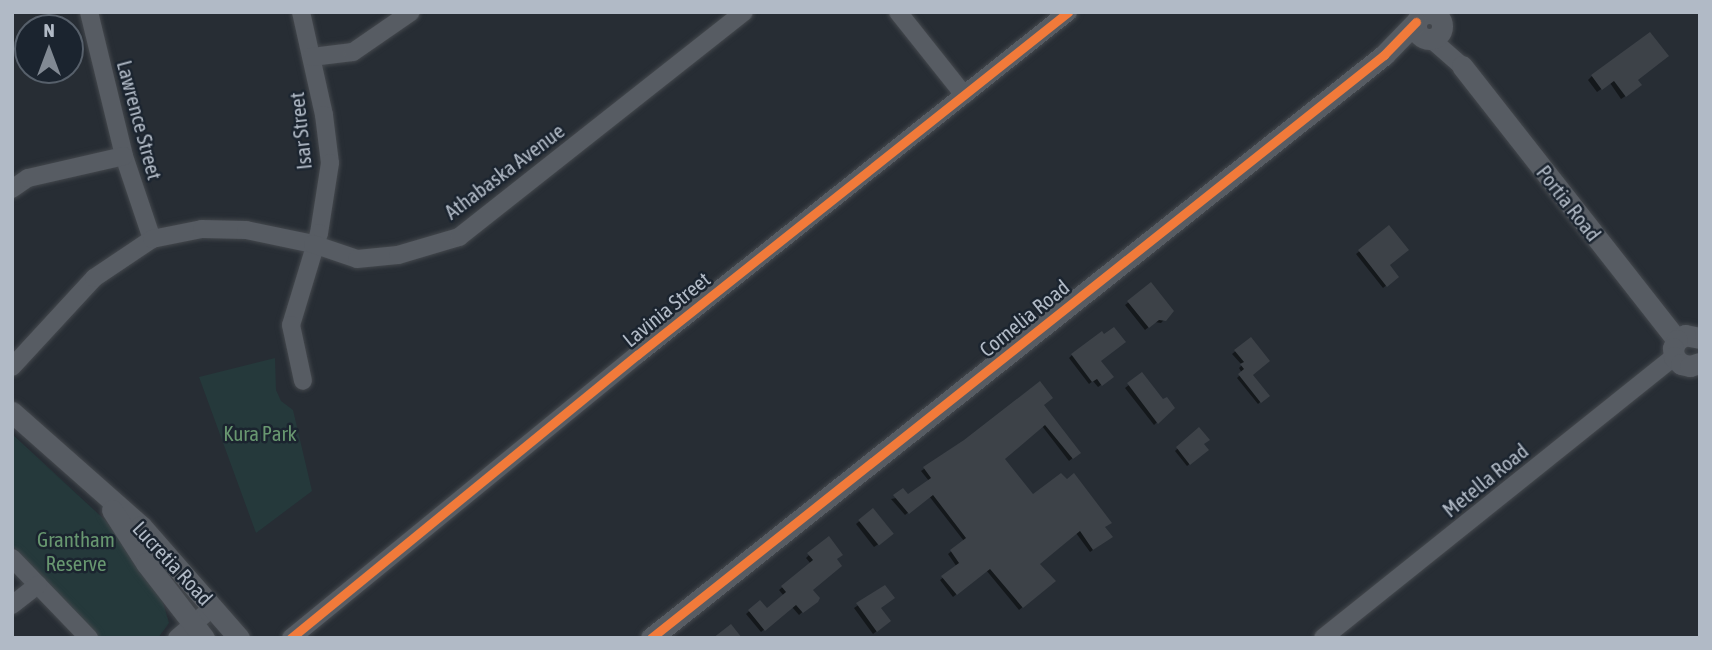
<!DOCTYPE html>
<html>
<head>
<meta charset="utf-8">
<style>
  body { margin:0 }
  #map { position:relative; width:1712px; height:650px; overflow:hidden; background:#272d34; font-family:"Asap Condensed",sans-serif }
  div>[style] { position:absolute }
  .green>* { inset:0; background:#25393b }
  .shadow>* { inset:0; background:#0007 }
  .building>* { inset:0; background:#3d4248; transform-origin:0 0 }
  .roads { filter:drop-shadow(0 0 2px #44484d) drop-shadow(0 0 2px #44484d) }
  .minor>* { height:18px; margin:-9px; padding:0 9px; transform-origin:9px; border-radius:9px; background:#575c63 }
  .tertiary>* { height:21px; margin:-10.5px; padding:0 10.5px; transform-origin:10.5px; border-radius:10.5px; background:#575c63 }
  .tertiary>.ring { margin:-10.5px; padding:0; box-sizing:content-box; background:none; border:21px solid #575c63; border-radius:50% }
  .cycleway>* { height:9px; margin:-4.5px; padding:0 4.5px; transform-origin:4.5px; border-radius:4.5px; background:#f17a3a }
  span { translate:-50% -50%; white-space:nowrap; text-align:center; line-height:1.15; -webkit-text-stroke:5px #1b242f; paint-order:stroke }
  .street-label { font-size:21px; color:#b1bac6 }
  .park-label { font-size:21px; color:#689770 }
  .frame { position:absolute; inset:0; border:14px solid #b1bac6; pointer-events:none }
  .north { position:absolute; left:14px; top:14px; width:70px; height:70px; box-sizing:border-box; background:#1b242f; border:2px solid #57606b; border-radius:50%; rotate:0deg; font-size:19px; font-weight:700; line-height:28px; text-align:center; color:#b1bac6 }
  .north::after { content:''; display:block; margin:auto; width:24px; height:32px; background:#818993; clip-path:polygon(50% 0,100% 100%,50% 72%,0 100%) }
</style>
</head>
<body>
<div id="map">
  <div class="green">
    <i style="clip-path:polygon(275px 358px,276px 390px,281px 401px,293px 410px,312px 491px,256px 533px,199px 377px)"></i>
    <i style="clip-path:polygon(12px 434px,106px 521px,162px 599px,169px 623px,158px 638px,100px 638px,12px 545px)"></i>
  </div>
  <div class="shadow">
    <i style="clip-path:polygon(1592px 76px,1636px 80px,1636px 89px,1621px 99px,1610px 83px,1597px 92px,1588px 80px)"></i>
    <i style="clip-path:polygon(1389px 228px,1388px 266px,1394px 279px,1383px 288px,1356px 254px)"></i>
    <i style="clip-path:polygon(1151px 285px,1172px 311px,1161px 323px,1155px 322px,1145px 330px,1125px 305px)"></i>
    <i style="clip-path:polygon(1251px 339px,1251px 375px,1267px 396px,1258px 404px,1237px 378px,1242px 373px,1239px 368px,1242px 365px,1232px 354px)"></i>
    <i style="clip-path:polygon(1072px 355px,1099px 361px,1108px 380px,1098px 387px,1093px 381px,1089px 384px,1069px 358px)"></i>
    <i style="clip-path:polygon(1142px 375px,1163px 401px,1173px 407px,1154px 425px,1125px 388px)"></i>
    <i style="clip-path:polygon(1042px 405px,1079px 453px,1069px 461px,1042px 426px,1003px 459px,1033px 497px,1103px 528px,1107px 540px,1090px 552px,1076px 533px,1038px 564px,1051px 584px,1019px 610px,986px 570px,953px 597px,940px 580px,957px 567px,948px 554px,964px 541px,929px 496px,905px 515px,891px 499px,907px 496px,929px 481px,921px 471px,965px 442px)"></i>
    <i style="clip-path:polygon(1199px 429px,1204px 453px,1187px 466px,1175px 451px)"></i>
    <i style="clip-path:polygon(873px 510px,889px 537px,874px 547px,856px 524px)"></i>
    <i style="clip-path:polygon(809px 555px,835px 560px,811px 590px,818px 598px,799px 615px,792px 607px,761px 632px,746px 614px,760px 602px,767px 610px,784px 596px,779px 590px,811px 564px,806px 558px)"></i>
    <i style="clip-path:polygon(885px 587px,879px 608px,886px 624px,873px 634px,854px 608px)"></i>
  </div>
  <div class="building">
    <i style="clip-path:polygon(1650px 32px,1669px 56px,1638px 80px,1642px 85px,1626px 97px,1614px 81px,1602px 90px,1591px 75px)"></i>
    <i style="clip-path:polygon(1389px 225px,1409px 250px,1390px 265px,1399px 277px,1387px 287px,1358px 250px)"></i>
    <i style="clip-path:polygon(1151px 282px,1174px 311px,1166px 321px,1159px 320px,1149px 328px,1127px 301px)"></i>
    <i style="clip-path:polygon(1114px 327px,1126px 342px,1101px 361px,1114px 377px,1102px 386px,1097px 379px,1092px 382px,1071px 354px,1102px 331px,1104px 334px)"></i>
    <i style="clip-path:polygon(1251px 337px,1270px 361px,1253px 375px,1270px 396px,1261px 403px,1238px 374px,1244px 369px,1240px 364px,1244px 362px,1234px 350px)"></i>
    <i style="clip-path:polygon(1142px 372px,1163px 399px,1167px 397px,1175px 408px,1158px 424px,1127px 383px)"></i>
    <i style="clip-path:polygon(1040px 381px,1053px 398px,1044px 405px,1081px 453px,1073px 459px,1045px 425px,1005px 459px,1033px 494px,1061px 473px,1067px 479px,1074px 473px,1112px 523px,1105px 527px,1113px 537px,1093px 550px,1080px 531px,1040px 564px,1056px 581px,1023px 608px,990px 569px,957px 595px,941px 576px,959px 563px,950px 550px,966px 538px,933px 495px,909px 514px,893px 495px,903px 488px,908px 494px,931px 478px,923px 467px,964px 440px)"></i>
    <i style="clip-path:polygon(1199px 427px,1210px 440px,1204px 444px,1209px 450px,1190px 465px,1176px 447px)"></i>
    <i style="left:873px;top:508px;width:33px;height:19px;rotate:51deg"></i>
    <i style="clip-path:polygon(829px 536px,843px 555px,837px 559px,842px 566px,813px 590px,820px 598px,818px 602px,803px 613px,796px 605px,765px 631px,748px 610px,760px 600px,767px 608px,786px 592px,781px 586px,813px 560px,807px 553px)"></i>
    <i style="clip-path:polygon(885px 585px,895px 598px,881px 608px,891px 621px,877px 632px,856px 603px)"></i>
    <i style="clip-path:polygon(731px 624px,742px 638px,713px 638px)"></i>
  </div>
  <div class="roads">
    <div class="minor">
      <i style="left:89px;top:12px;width:148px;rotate:76.3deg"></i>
      <i style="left:124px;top:156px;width:88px;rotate:71.4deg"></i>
      <i style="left:301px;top:12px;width:106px;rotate:77.4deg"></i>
      <i style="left:324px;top:115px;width:48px;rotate:82.9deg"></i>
      <i style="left:330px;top:163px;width:71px;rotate:98.9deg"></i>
      <i style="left:319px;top:233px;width:96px;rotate:106.9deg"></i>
      <i style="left:291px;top:325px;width:57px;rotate:77.9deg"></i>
      <i style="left:898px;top:12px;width:106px;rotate:51.5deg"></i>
      <i style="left:1431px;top:39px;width:41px;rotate:41.1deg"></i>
      <i style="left:312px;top:57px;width:41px;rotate:-7deg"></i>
      <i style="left:353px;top:52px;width:70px;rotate:-34.6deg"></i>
      <i style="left:12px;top:189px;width:19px;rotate:-35deg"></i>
      <i style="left:28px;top:178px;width:98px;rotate:-12.9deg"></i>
      <i style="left:12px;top:367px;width:121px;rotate:-47.3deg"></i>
      <i style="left:94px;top:278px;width:70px;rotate:-33.9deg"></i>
      <i style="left:152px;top:239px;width:51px;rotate:-11.3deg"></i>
      <i style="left:202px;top:229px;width:44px;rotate:1.3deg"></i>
      <i style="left:246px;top:230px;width:68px;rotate:11.8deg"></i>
      <i style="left:313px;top:244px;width:46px;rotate:18.8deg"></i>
      <i style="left:357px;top:259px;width:41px;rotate:-5.6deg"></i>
      <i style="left:398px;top:255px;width:64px;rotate:-16.4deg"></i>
      <i style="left:459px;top:237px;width:363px;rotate:-38.3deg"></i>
      <i style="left:12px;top:558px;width:111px;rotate:46.1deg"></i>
      <i style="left:12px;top:605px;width:33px;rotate:-38deg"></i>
      <i style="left:177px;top:638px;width:48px;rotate:-40.7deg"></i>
      <i style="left:291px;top:638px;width:447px;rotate:-39.3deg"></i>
      <i style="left:637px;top:355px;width:551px;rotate:-38.51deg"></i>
      <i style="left:1323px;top:638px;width:450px;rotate:-38.7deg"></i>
    </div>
    <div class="tertiary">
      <i class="ring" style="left:1416px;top:13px;width:5px;height:5px"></i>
      <i style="left:1462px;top:66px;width:348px;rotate:51.9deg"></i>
      <i style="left:1700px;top:338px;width:15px;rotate:-169deg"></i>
      <i style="left:1685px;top:335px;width:9px;rotate:148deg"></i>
      <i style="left:1677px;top:340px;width:9px;rotate:117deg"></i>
      <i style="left:1673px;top:348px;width:9px;rotate:84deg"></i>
      <i style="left:1674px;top:357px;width:10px;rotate:45deg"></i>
      <i style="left:1681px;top:364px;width:9px;rotate:13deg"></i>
      <i style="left:1690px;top:366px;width:10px;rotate:-17deg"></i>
      <i style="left:12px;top:412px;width:172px;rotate:41.5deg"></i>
      <i style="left:141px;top:526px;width:149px;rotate:48.8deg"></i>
      <i style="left:112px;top:510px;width:63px;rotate:57.3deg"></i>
      <i style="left:146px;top:563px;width:95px;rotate:52.3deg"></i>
      <i style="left:651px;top:638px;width:937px;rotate:-38.5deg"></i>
      <i style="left:1384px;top:55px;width:46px;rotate:-45.9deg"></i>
    </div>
  </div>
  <div class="cycleway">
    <i style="left:291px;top:638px;width:447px;rotate:-39.3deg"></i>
    <i style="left:637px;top:355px;width:551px;rotate:-38.51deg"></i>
    <i style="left:651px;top:638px;width:937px;rotate:-38.5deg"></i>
    <i style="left:1384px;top:55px;width:46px;rotate:-45.9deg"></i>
  </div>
  <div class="street-label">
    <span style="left:140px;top:120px;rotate:75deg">Lawrence Street</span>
    <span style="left:300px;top:131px;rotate:-96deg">Isar Street</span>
    <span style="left:504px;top:171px;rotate:-37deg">Athabaska Avenue</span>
    <span style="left:1569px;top:203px;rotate:52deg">Portia Road</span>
    <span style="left:666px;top:309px;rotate:-39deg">Lavinia Street</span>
    <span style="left:1024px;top:318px;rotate:-39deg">Cornelia Road</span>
    <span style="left:1485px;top:480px;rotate:-39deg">Metella Road</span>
    <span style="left:173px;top:563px;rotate:47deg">Lucretia Road</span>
  </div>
  <div class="park-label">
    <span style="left:260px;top:433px">Kura Park</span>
    <span style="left:76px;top:551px">Grantham<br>Reserve</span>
  </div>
  <div class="frame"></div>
  <div class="north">N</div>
</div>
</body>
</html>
